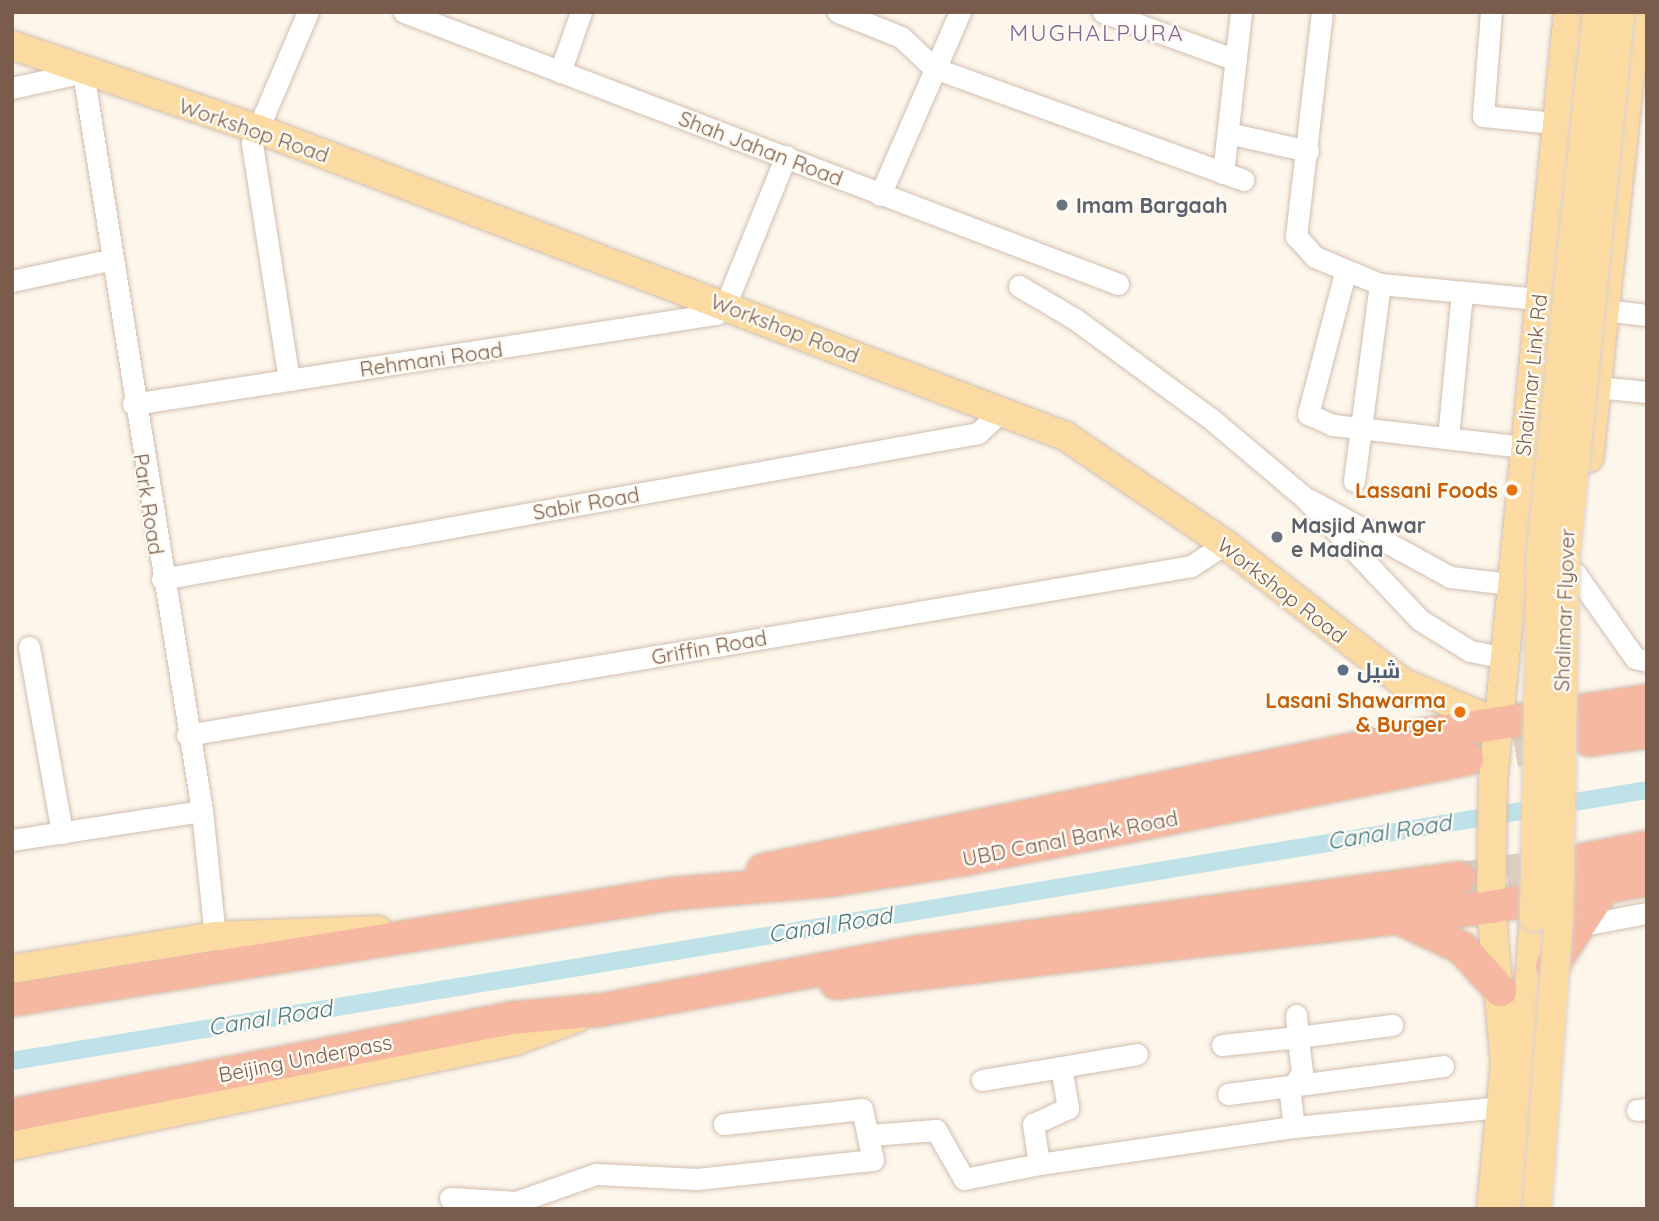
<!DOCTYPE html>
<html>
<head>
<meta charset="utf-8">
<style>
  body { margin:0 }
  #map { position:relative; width:1659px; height:1221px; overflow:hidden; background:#fdf6eb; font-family:Quicksand,Cairo,sans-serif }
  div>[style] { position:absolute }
  .canal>* { height:18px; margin:-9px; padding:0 9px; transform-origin:9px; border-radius:9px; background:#bee2e8 }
  .highway-tunnel>* { height:32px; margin-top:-16px; transform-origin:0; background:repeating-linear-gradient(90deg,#dcd0c3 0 32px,transparent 0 48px) }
  .roads { filter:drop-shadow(0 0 2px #d1beaf) drop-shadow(0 0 2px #d1beaf) }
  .minor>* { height:21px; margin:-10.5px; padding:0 10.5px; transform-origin:10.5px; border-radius:10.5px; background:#fff }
  .major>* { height:28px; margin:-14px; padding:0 14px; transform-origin:14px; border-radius:14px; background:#fcdba3 }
  .highway>* { height:32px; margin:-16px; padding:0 16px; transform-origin:16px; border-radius:16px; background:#f7b8a1 }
  .bridges { filter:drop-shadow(0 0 2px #dad1cd) drop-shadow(0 0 2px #dad1cd) }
  .major-bridge>* { height:28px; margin:-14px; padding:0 14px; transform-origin:14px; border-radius:14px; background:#fcdba3 }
  .dots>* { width:19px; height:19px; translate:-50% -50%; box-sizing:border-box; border:4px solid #fffaf2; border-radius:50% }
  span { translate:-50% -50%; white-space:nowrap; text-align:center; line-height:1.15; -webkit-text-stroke:5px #fffaf2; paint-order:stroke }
  .street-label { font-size:21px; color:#7a5c4c }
  .worship-label { font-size:21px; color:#5b616d; font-weight:700 }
  .left { translate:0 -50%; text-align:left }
  .food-label { font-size:21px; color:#c56008; font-weight:700 }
  .right { translate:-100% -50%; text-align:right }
  .service-label { font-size:21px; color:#4e5e75; font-weight:700 }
  .neighbourhood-label { font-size:23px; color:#856595; letter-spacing:2px }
  .water-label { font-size:23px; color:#427b86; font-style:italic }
  .frame { position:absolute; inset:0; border:14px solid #7a5c4c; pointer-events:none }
</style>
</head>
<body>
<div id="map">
  <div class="canal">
    <i style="left:12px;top:1061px;width:1657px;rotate:-9.41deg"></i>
  </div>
  <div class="highway-tunnel">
    <i style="left:1468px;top:759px;width:99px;rotate:-9.3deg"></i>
    <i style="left:1459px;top:878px;width:105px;rotate:-8.2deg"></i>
  </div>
  <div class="roads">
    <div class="minor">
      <i style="left:404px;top:12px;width:764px;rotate:20.85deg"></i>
      <i style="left:838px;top:12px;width:68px;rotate:21.6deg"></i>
      <i style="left:901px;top:37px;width:45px;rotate:43.2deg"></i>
      <i style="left:934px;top:68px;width:329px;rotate:19.9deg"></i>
      <i style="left:1103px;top:12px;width:141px;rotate:19.8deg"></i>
      <i style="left:1322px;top:12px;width:226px;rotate:96.6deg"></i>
      <i style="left:1296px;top:236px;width:28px;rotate:48deg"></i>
      <i style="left:1315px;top:257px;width:70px;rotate:22.6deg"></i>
      <i style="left:1380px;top:284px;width:159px;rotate:5.4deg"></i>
      <i style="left:1491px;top:12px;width:104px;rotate:94.4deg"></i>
      <i style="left:1483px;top:116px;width:72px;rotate:5.6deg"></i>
      <i style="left:560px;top:72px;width:64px;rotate:-70.7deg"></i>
      <i style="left:12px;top:88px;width:73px;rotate:-12.7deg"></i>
      <i style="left:83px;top:72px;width:749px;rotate:80.85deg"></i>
      <i style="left:202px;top:811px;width:126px;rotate:84.1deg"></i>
      <i style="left:1228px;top:133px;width:82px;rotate:12.7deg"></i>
      <i style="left:1223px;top:173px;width:162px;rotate:-83.6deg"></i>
      <i style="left:880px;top:195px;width:200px;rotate:-66.4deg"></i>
      <i style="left:1345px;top:273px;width:146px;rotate:104.7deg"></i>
      <i style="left:1308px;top:414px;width:27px;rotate:24deg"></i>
      <i style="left:1333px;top:425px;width:192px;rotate:6.6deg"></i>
      <i style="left:12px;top:281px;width:99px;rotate:-12.2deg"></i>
      <i style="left:1019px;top:286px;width:65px;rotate:30.5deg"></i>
      <i style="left:1075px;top:319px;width:167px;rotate:36.3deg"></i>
      <i style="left:1210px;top:418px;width:124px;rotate:40.1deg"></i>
      <i style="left:1305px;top:498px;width:168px;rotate:46.7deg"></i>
      <i style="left:1420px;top:620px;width:59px;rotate:31.8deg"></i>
      <i style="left:1470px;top:651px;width:36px;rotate:11deg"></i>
      <i style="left:1605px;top:310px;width:42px;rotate:6.8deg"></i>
      <i style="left:289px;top:380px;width:240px;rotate:-98.9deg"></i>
      <i style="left:252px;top:143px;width:142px;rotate:-66.9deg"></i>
      <i style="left:1597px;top:387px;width:50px;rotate:5.7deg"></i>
      <i style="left:133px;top:404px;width:590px;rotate:-8.78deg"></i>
      <i style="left:716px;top:314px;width:12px;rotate:-42deg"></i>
      <i style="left:725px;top:306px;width:162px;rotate:-67.9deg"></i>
      <i style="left:1448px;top:438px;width:147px;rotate:-84.5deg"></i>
      <i style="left:1354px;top:481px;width:199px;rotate:-82.5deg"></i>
      <i style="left:1310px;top:500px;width:160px;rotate:28.8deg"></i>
      <i style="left:1450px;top:577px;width:60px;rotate:6.7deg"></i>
      <i style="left:1575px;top:573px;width:104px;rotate:54.8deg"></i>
      <i style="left:1635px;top:658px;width:12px;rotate:14deg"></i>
      <i style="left:162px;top:579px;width:829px;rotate:-10.14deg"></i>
      <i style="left:978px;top:433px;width:33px;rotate:-43deg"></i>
      <i style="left:29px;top:647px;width:189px;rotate:79.9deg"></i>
      <i style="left:187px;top:735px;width:1018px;rotate:-9.55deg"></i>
      <i style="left:1191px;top:566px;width:40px;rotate:-32.9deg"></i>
      <i style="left:12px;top:840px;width:192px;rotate:-8.7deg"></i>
      <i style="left:1578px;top:926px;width:70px;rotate:-10.7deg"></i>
      <i style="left:1222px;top:1045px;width:76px;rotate:-6deg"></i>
      <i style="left:1298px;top:1037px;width:22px;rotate:-95deg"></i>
      <i style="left:1061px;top:1067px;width:77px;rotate:-9.7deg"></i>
      <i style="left:982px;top:1080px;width:80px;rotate:-9.3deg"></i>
      <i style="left:1061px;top:1067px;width:42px;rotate:80.3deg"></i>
      <i style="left:1068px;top:1108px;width:38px;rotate:155deg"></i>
      <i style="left:1033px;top:1124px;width:40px;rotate:81.5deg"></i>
      <i style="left:1039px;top:1164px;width:258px;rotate:-8.3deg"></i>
      <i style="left:1294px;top:1127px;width:210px;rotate:-5.5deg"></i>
      <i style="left:1228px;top:1094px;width:217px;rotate:-7.4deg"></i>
      <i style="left:1637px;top:1110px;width:10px;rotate:-6deg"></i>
      <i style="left:1294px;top:1127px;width:35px;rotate:-97deg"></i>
      <i style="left:1290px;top:1092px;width:23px;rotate:-59deg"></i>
      <i style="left:1302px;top:1072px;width:35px;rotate:-97deg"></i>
      <i style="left:1298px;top:1037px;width:95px;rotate:-7.3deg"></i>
      <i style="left:870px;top:1135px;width:66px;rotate:-4.3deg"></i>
      <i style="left:936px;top:1130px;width:56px;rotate:60.3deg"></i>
      <i style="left:964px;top:1179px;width:76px;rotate:-11.3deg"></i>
      <i style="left:450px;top:1198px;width:66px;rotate:3.5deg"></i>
      <i style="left:516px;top:1202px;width:85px;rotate:-19.3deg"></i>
      <i style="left:596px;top:1174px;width:101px;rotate:2.8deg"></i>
      <i style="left:697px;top:1179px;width:177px;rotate:-6.2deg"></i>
      <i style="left:873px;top:1160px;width:52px;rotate:-102.2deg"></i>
      <i style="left:862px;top:1109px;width:139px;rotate:173.8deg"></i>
    </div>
    <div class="major">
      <i style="left:12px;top:45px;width:260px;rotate:18.9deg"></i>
      <i style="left:258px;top:129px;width:863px;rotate:20.83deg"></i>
      <i style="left:1065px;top:436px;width:193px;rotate:34deg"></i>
      <i style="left:1225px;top:544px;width:224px;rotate:37.9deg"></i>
      <i style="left:1402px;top:682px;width:104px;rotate:23.1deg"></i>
      <i style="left:1589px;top:458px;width:449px;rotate:-83.9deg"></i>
      <i style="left:12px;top:969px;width:206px;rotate:-9.2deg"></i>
      <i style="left:215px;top:936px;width:163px;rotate:-2.1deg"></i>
      <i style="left:12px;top:1146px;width:514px;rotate:-11.79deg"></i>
      <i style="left:515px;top:1041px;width:66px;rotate:-20.4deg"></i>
      <i style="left:1491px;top:1209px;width:146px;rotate:-84.5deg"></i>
      <i style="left:1505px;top:1064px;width:158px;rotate:-95.1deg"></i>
      <i style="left:1491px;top:907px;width:127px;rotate:-89.1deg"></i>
      <i style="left:1493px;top:780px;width:772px;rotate:-84.42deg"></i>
      <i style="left:1514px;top:1209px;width:293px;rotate:-86.1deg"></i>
    </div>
    <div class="highway">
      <i style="left:1589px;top:740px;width:59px;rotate:-7.9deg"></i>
      <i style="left:1582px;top:860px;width:66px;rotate:-11.3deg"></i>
      <i style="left:763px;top:870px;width:672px;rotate:-11.59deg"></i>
      <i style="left:1421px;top:735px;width:229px;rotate:-8.6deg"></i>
      <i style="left:1401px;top:919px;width:68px;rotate:25.4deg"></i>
      <i style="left:1462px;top:948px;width:57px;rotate:47.9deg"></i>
      <i style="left:1552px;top:966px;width:92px;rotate:-56.5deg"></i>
      <i style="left:836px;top:983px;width:659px;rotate:-6.62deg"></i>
      <i style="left:1491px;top:907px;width:158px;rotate:-9.8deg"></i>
      <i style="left:12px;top:1000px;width:666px;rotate:-9.15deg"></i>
      <i style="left:670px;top:894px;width:164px;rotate:-4.9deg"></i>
      <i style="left:833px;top:880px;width:135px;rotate:-9deg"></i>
      <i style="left:966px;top:859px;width:511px;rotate:-11.29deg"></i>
      <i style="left:12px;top:1115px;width:509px;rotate:-10.98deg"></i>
      <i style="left:512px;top:1018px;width:88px;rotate:-5.2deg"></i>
      <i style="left:600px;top:1010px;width:322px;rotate:-10.4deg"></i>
      <i style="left:917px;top:952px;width:547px;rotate:-7.77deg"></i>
    </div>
  </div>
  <div class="bridges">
    <div class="major-bridge">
      <i style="left:1534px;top:917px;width:364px;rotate:-88.9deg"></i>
      <i style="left:1541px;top:553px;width:544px;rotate:-84.09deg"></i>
      <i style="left:1537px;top:1209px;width:294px;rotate:-85.7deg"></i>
      <i style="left:1559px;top:916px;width:352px;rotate:-89deg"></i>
      <i style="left:1565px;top:564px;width:555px;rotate:-84.31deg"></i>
    </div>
  </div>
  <div class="dots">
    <i style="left:1062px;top:205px;background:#6b7280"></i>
    <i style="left:1512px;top:490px;background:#e8710a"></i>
    <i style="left:1277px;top:537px;background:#6b7280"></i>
    <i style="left:1343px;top:670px;background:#5c6f8a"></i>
    <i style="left:1460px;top:712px;background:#e8710a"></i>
  </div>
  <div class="street-label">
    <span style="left:254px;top:130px;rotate:19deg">Workshop Road</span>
    <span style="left:761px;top:148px;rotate:21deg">Shah Jahan Road</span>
    <span style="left:785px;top:328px;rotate:21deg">Workshop Road</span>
    <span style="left:431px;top:359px;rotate:-8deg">Rehmani Road</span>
    <span style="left:1531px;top:375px;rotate:-84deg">Shalimar Link Rd</span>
    <span style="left:586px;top:503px;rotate:-10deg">Sabir Road</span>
    <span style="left:149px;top:504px;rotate:81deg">Park Road</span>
    <span style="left:1282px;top:590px;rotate:38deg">Workshop Road</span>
    <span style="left:1564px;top:610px;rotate:-88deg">Shalimar Flyover</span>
    <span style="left:709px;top:647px;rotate:-10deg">Griffin Road</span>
    <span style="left:1070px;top:838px;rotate:-11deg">UBD Canal Bank Road</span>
    <span style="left:305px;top:1058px;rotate:-11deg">Beijing Underpass</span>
  </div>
  <div class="worship-label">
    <span class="left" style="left:1076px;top:205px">Imam Bargaah</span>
    <span class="left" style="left:1291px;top:537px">Masjid Anwar<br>e Madina</span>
  </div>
  <div class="food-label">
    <span class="right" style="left:1498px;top:490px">Lassani Foods</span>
    <span class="right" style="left:1446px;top:712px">Lasani Shawarma<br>&amp; Burger</span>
  </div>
  <div class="service-label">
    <span class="left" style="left:1357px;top:670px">شیل</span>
  </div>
  <div class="neighbourhood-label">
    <span style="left:1097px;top:33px">MUGHALPURA</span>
  </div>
  <div class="water-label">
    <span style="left:1389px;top:832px;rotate:-9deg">Canal Road</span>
    <span style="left:830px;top:925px;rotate:-9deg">Canal Road</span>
    <span style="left:270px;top:1018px;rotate:-9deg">Canal Road</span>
  </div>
  <div class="frame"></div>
</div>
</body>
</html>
